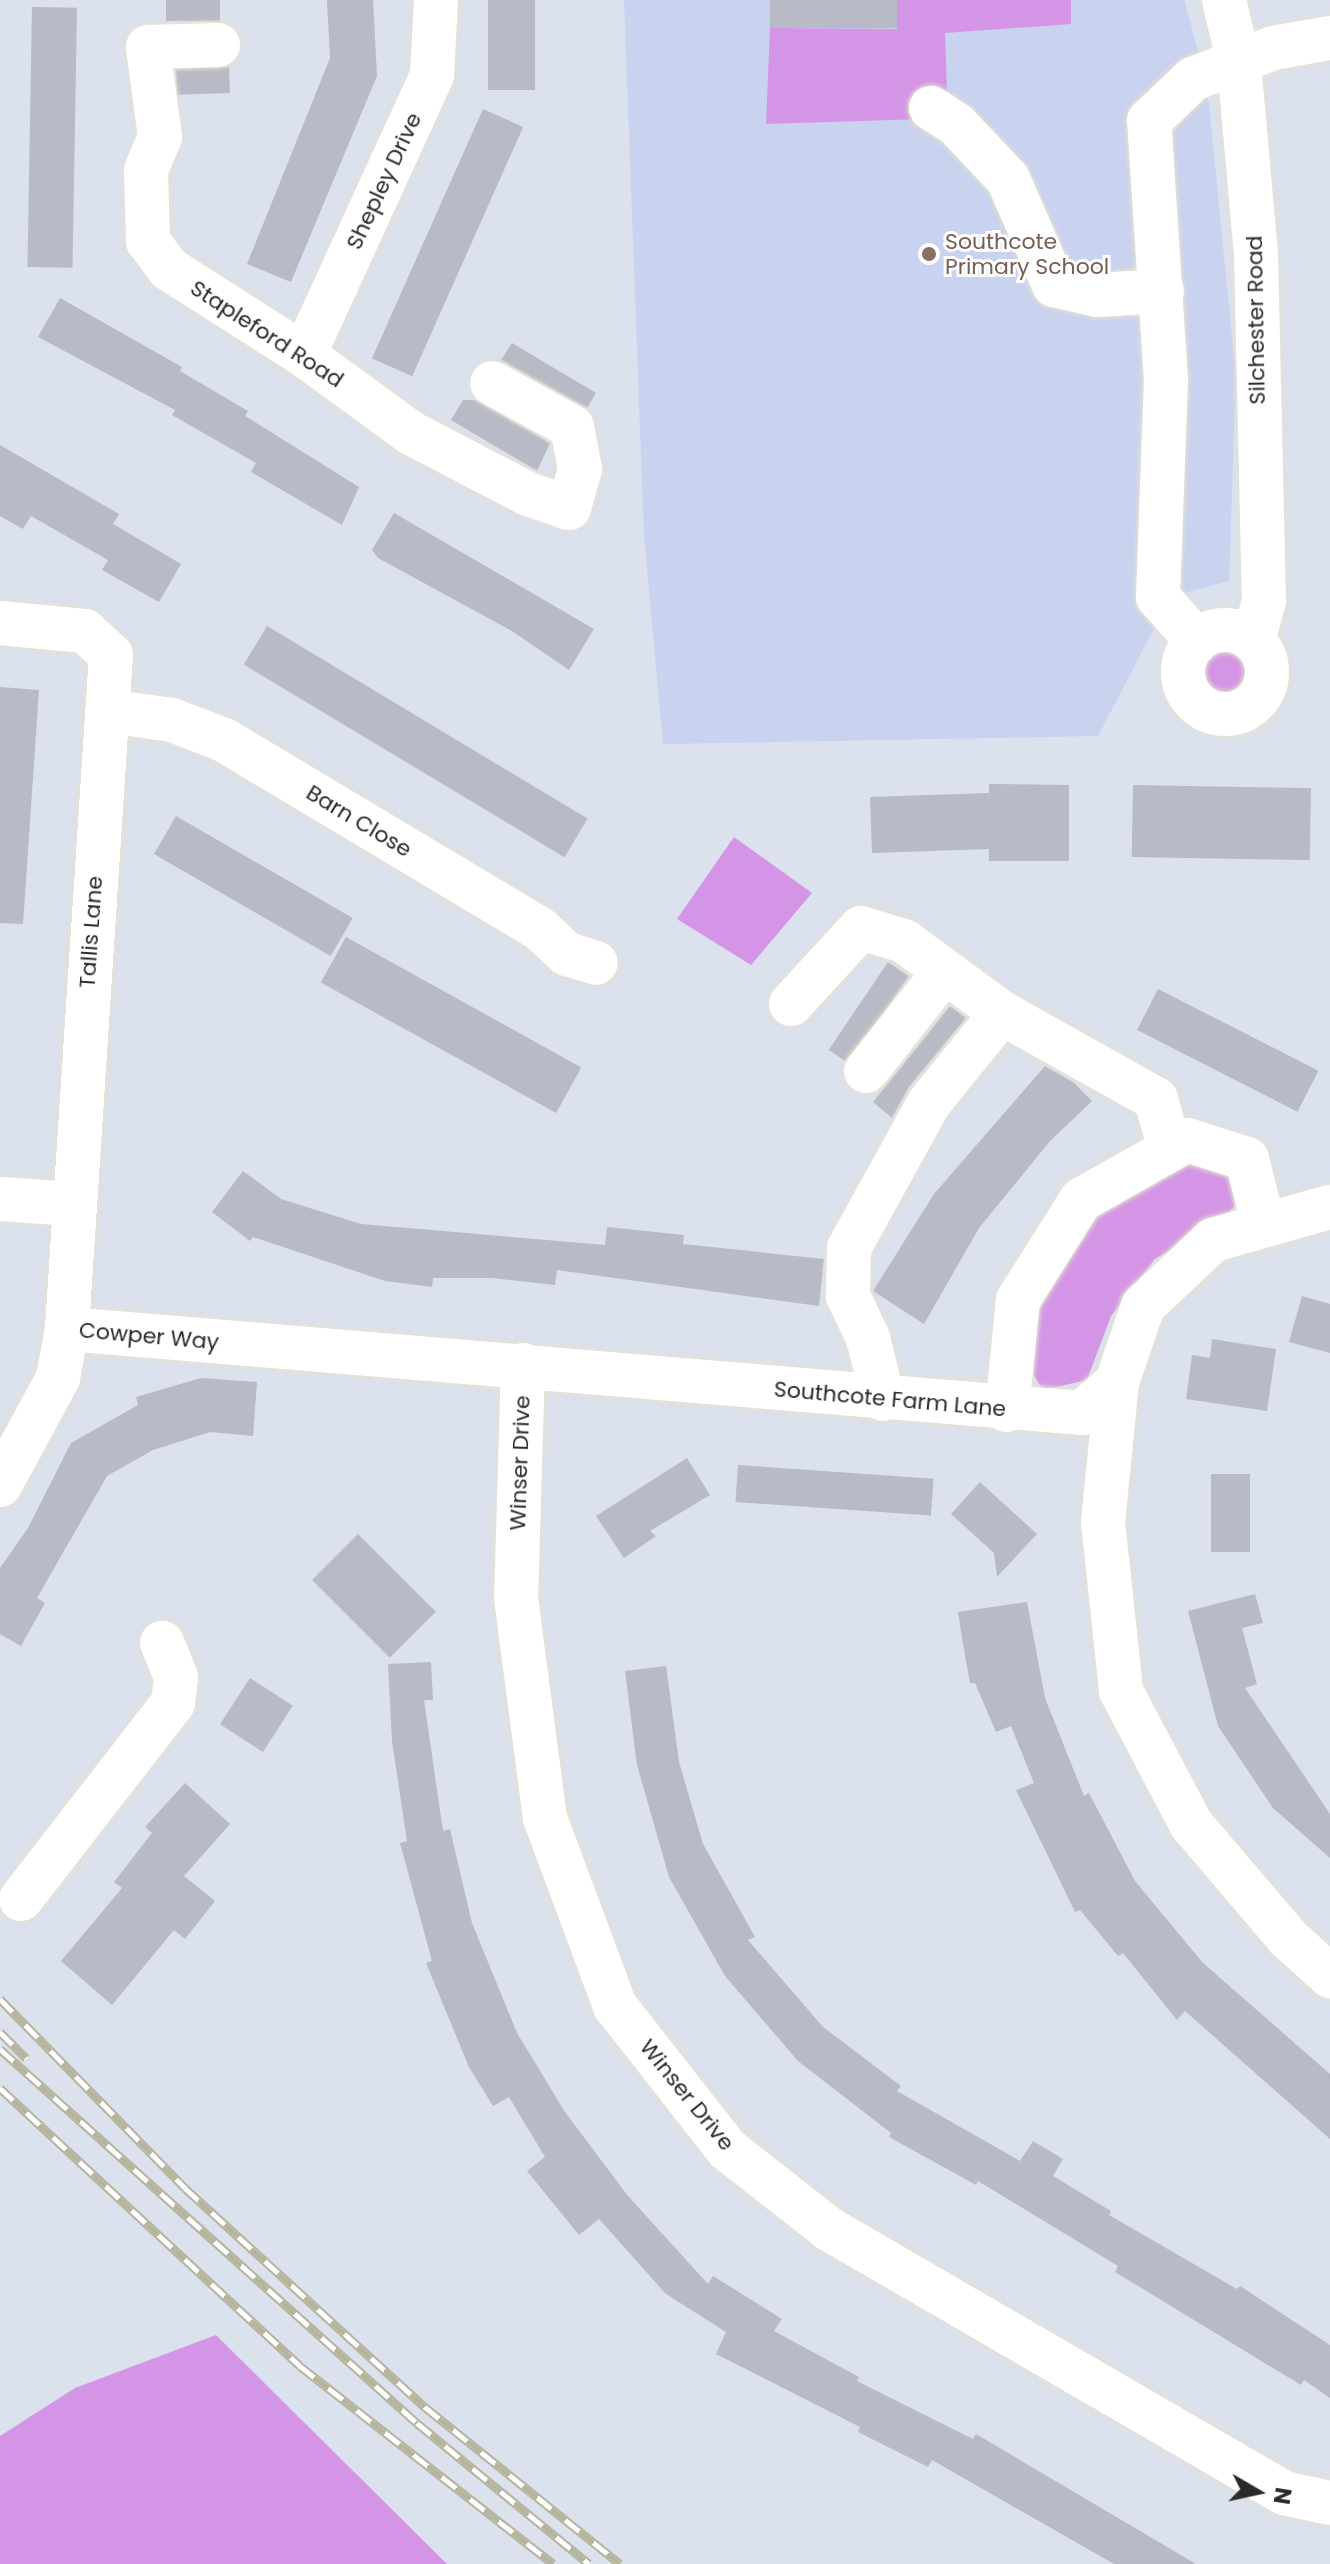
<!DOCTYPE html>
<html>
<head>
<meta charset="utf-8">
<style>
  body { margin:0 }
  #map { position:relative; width:1330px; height:2564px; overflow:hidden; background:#dbe1ed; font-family:Poppins,sans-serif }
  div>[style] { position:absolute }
  .education>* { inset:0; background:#c9d2ef }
  .green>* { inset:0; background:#d495e6 }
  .round { border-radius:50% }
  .building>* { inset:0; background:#b8bac5; transform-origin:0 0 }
  .roads { filter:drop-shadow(0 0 2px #e4e2d0) drop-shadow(0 0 2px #e4e2d0) }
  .minor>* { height:44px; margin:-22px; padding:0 22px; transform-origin:22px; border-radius:22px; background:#fff }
  .minor>.ring { margin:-22px; padding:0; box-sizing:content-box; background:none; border:44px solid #fff; border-radius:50% }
  .rail>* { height:9px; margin-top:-4.5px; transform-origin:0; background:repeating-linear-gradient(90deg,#fff 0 18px,#b5b59e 0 36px); box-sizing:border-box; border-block:2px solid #b5b59e }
  .dots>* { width:22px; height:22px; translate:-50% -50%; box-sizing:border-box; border:4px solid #fff; border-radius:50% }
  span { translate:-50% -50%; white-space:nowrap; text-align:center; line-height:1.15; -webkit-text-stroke:6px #fff; paint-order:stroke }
  .street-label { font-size:22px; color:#2a2a2a }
  .education-label { font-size:22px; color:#785e54 }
  .left { translate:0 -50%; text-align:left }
  .north { position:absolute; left:1218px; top:2452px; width:80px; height:80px; -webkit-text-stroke:6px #fff; paint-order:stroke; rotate:99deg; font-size:22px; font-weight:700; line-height:32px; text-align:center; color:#2a2a2a }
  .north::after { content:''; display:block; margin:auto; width:28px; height:36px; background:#2a2a2a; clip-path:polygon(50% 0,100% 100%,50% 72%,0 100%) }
</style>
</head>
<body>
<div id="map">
  <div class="education">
    <i style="clip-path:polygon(624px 0,1184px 0,1207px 84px,1236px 377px,1229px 581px,1184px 593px,1161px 615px,1098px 736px,663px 744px,644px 535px)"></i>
  </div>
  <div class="green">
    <i style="clip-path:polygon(897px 0,1071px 0,1071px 24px,945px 33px,947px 95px,924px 119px,766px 124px,770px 28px,897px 29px)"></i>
    <i class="round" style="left:1201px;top:648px;width:46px;height:46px"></i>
    <i style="clip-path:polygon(734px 837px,812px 893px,751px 965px,677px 919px)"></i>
    <i style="clip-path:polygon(1200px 1158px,1237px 1171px,1239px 1201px,1222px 1221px,1155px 1259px,1111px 1316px,1087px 1380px,1043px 1390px,1025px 1361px,1051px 1271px,1097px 1211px)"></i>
    <i style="clip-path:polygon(216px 2335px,447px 2564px,0 2564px,0 2436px,75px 2388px)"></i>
  </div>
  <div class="building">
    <i style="left:166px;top:0;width:54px;height:21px"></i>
    <i style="clip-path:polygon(327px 0,373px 0,377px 76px,291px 282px,247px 264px,330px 58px)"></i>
    <i style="left:488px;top:0;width:47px;height:90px"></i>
    <i style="left:770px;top:0;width:127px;height:28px"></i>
    <i style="left:32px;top:7px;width:45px;height:260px;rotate:1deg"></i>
    <i style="left:229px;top:67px;width:26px;height:53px;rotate:88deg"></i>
    <i style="left:483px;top:109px;width:44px;height:273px;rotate:24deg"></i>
    <i style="clip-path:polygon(60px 298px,182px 367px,180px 371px,248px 411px,245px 416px,359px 487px,342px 525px,251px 472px,256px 463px,172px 415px,175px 410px,38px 337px)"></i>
    <i style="clip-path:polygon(512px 343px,596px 393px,587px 408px,501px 360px)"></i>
    <i style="clip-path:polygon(463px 400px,475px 400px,550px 443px,537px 471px,451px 420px)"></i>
    <i style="clip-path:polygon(0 445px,119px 514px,113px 524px,181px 564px,159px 602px,102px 570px,108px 560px,31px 516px,23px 529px,0 516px)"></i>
    <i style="clip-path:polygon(394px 513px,594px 629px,569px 670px,512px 631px,378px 558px,372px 550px)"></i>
    <i style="left:267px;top:626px;width:374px;height:45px;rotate:31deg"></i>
    <i style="clip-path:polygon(0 687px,39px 690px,23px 924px,0 923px)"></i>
    <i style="clip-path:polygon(989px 784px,1069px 785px,1069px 861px,989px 861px,989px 849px,872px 853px,870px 797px,989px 793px)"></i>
    <i style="left:1133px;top:785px;width:178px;height:72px;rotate:1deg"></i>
    <i style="left:176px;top:816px;width:204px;height:44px;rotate:30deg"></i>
    <i style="left:346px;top:937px;width:269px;height:52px;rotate:29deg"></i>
    <i style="left:888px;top:962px;width:25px;height:106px;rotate:34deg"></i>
    <i style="left:1158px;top:989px;width:180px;height:46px;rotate:27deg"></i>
    <i style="clip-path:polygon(950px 1006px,966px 1018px,909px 1087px,892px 1118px,873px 1102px)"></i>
    <i style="clip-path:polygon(1045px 1066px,1073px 1082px,1092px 1101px,1050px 1141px,979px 1228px,924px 1324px,873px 1291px,934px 1194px)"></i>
    <i style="clip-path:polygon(243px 1171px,281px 1199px,361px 1224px,605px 1245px,607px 1227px,684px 1235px,683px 1244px,824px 1259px,819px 1306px,557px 1270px,555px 1285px,492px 1278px,433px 1278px,432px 1287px,385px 1281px,253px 1237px,250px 1241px,212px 1212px)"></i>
    <i style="clip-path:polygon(1302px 1296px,1330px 1304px,1330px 1353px,1289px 1342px)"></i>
    <i style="clip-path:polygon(1212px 1339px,1276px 1349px,1267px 1411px,1186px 1399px,1192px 1355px,1210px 1358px)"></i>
    <i style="clip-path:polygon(201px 1378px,257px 1382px,253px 1436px,210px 1432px,153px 1450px,107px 1476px,37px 1598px,45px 1603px,21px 1646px,0 1634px,0 1568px,28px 1528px,71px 1443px,138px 1405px,136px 1397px)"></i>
    <i style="clip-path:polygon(687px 1458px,710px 1495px,650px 1531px,656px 1536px,624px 1558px,596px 1516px)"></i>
    <i style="left:738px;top:1465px;width:196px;height:37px;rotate:4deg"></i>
    <i style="left:1211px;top:1474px;width:39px;height:78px"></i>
    <i style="clip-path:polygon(980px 1482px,1037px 1534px,997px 1577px,994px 1553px,951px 1514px)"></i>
    <i style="left:358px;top:1534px;width:110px;height:65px;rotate:45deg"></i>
    <i style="clip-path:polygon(1255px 1594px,1263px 1623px,1242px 1628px,1257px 1684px,1245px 1688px,1330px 1814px,1330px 1858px,1273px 1808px,1218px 1726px,1188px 1611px)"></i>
    <i style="clip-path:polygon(1027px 1602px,1045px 1698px,1084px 1796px,1089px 1793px,1135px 1881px,1203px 1963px,1330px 2074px,1330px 2139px,1185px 2011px,1177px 2020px,1123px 1953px,1118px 1956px,1080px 1910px,1075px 1912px,1016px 1790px,1034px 1783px,1011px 1726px,996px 1732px,975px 1683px,970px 1683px,965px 1656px,958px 1612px)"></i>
    <i style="clip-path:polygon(431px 1662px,433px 1700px,424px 1700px,443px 1831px,450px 1829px,472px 1923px,517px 2033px,565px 2112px,628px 2196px,708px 2284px,713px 2276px,782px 2319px,774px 2331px,859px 2377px,857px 2381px,973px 2439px,976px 2434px,1196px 2564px,1114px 2564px,932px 2460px,928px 2467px,858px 2432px,860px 2427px,716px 2354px,726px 2332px,666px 2294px,599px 2219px,579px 2235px,527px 2171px,545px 2157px,509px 2097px,493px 2106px,469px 2067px,426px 1963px,432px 1961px,400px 1843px,407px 1841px,392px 1741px,388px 1664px)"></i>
    <i style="clip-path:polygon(666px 1666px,679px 1762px,703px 1844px,755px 1937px,748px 1940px,823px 2027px,901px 2086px,897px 2091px,1020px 2161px,1033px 2141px,1063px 2159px,1053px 2176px,1111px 2211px,1109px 2215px,1237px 2289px,1240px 2286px,1330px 2345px,1330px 2398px,1304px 2380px,1301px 2385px,1115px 2272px,1118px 2266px,978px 2181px,976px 2185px,889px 2137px,891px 2133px,798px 2061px,725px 1976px,669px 1877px,637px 1765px,625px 1671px)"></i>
    <i style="left:250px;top:1678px;width:51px;height:55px;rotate:33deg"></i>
    <i style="clip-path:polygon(185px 1783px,230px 1824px,184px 1876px,215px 1901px,185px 1939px,174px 1930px,112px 2005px,61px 1961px,122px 1888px,114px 1882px,152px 1833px,145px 1827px)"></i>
  </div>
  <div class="roads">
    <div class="minor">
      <i style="left:1224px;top:0;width:66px;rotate:76.8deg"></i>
      <i style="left:1239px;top:64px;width:190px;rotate:84.9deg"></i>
      <i style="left:1256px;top:253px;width:348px;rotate:88.7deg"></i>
      <i style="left:1264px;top:601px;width:41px;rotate:105.4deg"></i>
      <i style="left:218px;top:45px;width:70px;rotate:178.4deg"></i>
      <i style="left:148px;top:47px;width:91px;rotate:82.4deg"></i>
      <i style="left:160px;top:137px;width:36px;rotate:113deg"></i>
      <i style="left:146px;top:170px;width:71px;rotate:88.4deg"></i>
      <i style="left:148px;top:241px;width:35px;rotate:53deg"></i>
      <i style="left:169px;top:269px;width:160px;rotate:32.5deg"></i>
      <i style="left:304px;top:355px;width:132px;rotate:36.1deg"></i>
      <i style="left:411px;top:433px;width:132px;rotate:27.5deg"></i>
      <i style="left:528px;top:494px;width:43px;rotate:18.9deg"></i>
      <i style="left:569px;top:508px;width:41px;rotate:-74.2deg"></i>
      <i style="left:580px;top:469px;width:43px;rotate:-100.8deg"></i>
      <i style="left:572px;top:427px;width:91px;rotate:-151.2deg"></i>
      <i style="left:931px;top:108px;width:31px;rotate:33deg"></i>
      <i style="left:957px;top:125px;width:74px;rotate:46.6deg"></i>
      <i style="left:1008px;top:179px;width:116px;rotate:66.5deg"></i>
      <i style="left:1054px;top:285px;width:45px;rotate:12.8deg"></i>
      <i style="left:1098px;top:295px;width:64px;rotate:-3.6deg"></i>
      <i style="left:304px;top:355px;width:307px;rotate:-65.4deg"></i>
      <i style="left:432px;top:76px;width:76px;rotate:-87deg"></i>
      <i style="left:0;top:623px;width:85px;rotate:5.4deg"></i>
      <i style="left:85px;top:631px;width:35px;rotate:43deg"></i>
      <i style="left:111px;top:655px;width:675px;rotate:93.74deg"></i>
      <i class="ring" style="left:1183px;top:630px;width:40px;height:40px"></i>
      <i style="left:1197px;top:641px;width:59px;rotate:-131.6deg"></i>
      <i style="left:1158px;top:597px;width:216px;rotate:-87.9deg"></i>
      <i style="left:1166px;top:381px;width:261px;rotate:-93.7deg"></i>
      <i style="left:1149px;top:121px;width:61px;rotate:-43.7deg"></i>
      <i style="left:1193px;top:79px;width:86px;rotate:-21.2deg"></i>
      <i style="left:1273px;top:48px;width:58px;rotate:-10deg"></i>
      <i style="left:108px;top:711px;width:65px;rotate:8deg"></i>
      <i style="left:172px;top:720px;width:56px;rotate:21deg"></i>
      <i style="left:224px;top:740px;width:368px;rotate:30.9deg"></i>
      <i style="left:540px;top:929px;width:37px;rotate:43deg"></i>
      <i style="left:567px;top:954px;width:30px;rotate:17deg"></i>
      <i style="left:791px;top:1004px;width:103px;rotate:-47.4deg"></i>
      <i style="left:861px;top:928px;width:45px;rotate:16.8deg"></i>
      <i style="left:904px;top:941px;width:122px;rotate:36.3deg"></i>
      <i style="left:1002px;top:1013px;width:176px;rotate:29.2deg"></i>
      <i style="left:1156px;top:1099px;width:52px;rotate:74.4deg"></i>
      <i style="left:866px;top:1071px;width:127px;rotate:-51.7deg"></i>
      <i style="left:0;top:1199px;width:72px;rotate:4deg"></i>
      <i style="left:523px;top:1365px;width:233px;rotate:91.7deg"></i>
      <i style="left:516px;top:1598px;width:222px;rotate:82.5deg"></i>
      <i style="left:545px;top:1818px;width:201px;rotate:69.6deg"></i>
      <i style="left:615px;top:2006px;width:182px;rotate:51.9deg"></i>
      <i style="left:727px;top:2149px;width:130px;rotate:38.1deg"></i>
      <i style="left:829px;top:2229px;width:526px;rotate:30.12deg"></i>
      <i style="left:1284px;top:2493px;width:47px;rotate:12.3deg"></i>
      <i style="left:1117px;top:1382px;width:141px;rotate:95.7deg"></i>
      <i style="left:1103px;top:1522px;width:170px;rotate:83.9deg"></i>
      <i style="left:1121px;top:1691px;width:150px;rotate:62.2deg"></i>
      <i style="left:1191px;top:1824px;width:150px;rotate:49.6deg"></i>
      <i style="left:1288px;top:1938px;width:57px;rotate:42.1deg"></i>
      <i style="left:883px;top:1399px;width:63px;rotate:-103.8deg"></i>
      <i style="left:868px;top:1338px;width:47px;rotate:-115.5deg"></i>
      <i style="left:848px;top:1296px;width:48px;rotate:-88.8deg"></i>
      <i style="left:849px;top:1248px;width:166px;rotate:-61.1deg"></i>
      <i style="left:929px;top:1103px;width:116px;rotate:-51deg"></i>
      <i style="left:1007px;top:1410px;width:111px;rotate:-84.3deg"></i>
      <i style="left:1018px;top:1300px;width:118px;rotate:-57.8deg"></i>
      <i style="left:1081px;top:1200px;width:122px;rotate:-29.5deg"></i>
      <i style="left:1187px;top:1140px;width:63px;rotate:17.6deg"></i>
      <i style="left:1247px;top:1159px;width:66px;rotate:76deg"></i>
      <i style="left:0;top:1485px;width:122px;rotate:-61.5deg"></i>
      <i style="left:58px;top:1378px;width:50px;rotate:-79.6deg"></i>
      <i style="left:67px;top:1329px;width:1018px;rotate:4.73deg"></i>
      <i style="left:1082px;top:1413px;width:47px;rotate:-41.5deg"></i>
      <i style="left:1117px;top:1382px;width:80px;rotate:-71.1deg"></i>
      <i style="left:1143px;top:1306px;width:96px;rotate:-43.3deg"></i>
      <i style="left:1213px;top:1240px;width:122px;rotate:-15.8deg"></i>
      <i style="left:21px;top:1899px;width:248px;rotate:-52.2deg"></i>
      <i style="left:173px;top:1703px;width:26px;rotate:-83deg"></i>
      <i style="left:176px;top:1677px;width:37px;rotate:-112deg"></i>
    </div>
  </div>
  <div class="rail">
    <i style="left:0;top:1999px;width:264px;rotate:45.6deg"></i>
    <i style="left:185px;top:2188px;width:325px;rotate:42.4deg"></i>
    <i style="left:425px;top:2407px;width:250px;rotate:38.8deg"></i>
    <i style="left:0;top:2032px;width:37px;rotate:45deg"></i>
    <i style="left:0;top:2049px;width:560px;rotate:41.89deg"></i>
    <i style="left:417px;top:2423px;width:222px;rotate:39.3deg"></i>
    <i style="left:0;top:2088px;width:409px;rotate:42.8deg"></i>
    <i style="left:300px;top:2366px;width:321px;rotate:38deg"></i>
  </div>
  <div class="dots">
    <i style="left:929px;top:254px;background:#8d6e63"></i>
  </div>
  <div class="street-label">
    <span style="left:384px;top:181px;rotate:-65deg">Shepley Drive</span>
    <span style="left:1256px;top:320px;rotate:-91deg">Silchester Road</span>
    <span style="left:267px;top:334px;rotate:33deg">Stapleford Road</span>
    <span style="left:359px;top:821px;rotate:31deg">Barn Close</span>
    <span style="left:91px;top:932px;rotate:-86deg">Tallis Lane</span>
    <span style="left:149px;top:1336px;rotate:5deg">Cowper Way</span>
    <span style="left:890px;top:1399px;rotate:5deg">Southcote Farm Lane</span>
    <span style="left:520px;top:1463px;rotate:-88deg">Winser Drive</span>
    <span style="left:687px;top:2095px;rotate:51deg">Winser Drive</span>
  </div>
  <div class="education-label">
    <span class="left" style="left:945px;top:254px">Southcote<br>Primary School</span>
  </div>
  <div class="north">N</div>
</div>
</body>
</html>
